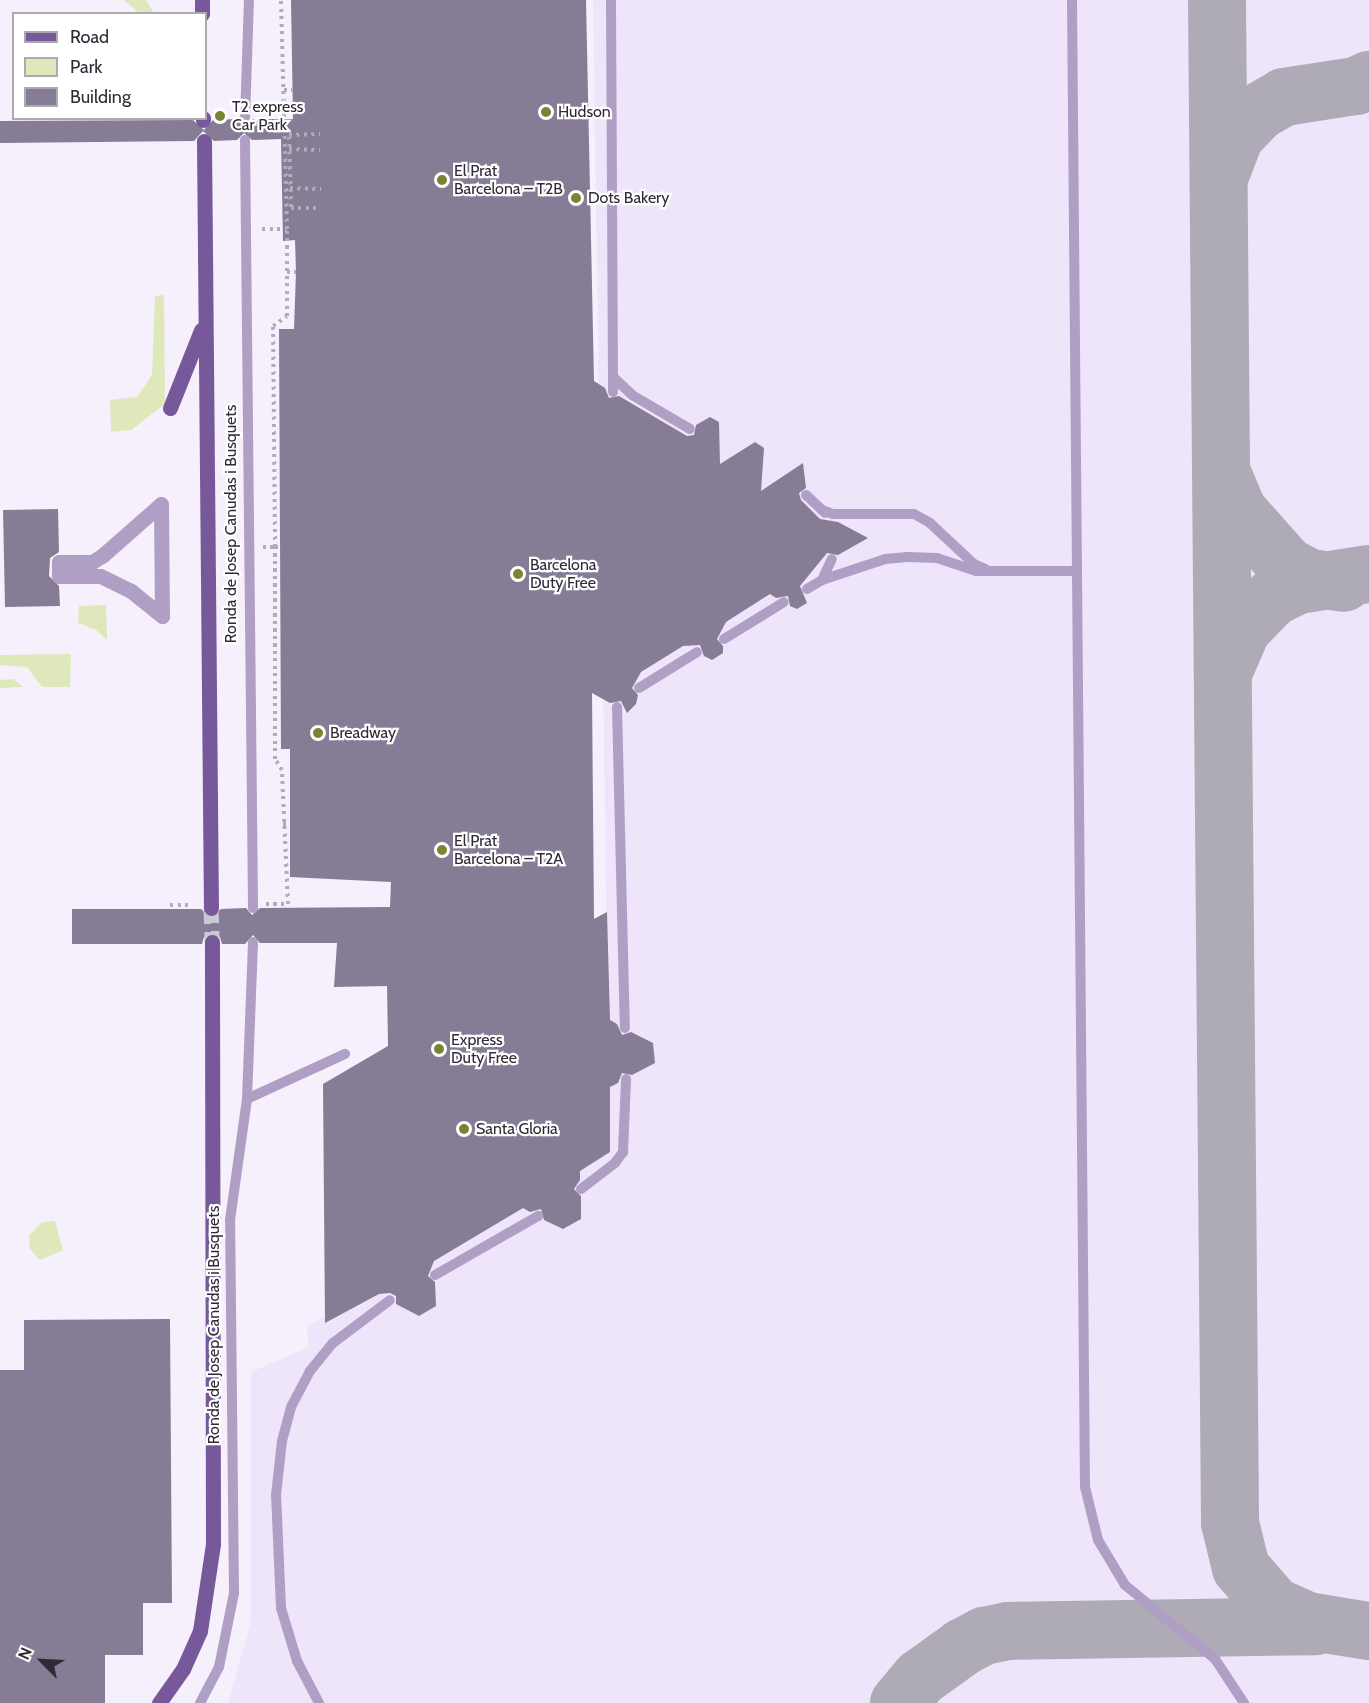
<!DOCTYPE html>
<html>
<head>
<meta charset="utf-8">
<style>
  body { margin:0 }
  #map { position:relative; width:1369px; height:1703px; overflow:hidden; background:#f5f0fc; font-family:Cabin,sans-serif }
  div>[style] { position:absolute }
  .built>* { inset:0; background:#eee5fb }
  .green>* { inset:0; background:#dfe8bb }
  .taxiway>* { height:58px; margin:-29px; padding:0 29px; transform-origin:29px; border-radius:29px; background:#aeaab6 }
  .building>* { inset:0; background:#867c96 }
  .primary-tunnel>* { height:15px; margin-top:-7.5px; transform-origin:0; background:repeating-linear-gradient(90deg,#cdc9d4 0 15px,transparent 0 23px) }
  .path>* { height:4px; margin-top:-2px; transform-origin:0; background:repeating-linear-gradient(90deg,#b1acb8 0 3px,transparent 0 7.5px) }
  .service>* { height:10px; margin:-5px; padding:0 5px; transform-origin:5px; border-radius:5px; background:#af9fc5 }
  .pedestrian>* { height:15px; margin:-7.5px; padding:0 7.5px; transform-origin:7.5px; border-radius:7.5px; background:#af9fc5 }
  .primary>* { height:15px; margin:-7.5px; padding:0 7.5px; transform-origin:7.5px; border-radius:7.5px; background:#77589b }
  .dots>* { width:16px; height:16px; translate:-50% -50%; box-sizing:border-box; border:3px solid #fff; border-radius:50% }
  span { translate:-50% -50%; white-space:nowrap; text-align:center; line-height:1.15; -webkit-text-stroke:4.5px #fff; paint-order:stroke }
  .poi-label { font-size:16px; color:#2f2b36 }
  .left { translate:0 -50%; text-align:left }
  .street-label { font-size:16px; color:#2f2b36 }
  .legend { position:absolute; left:12px; top:12px; width:195px; height:108px; box-sizing:border-box; background:#fff; border:2px solid #acaaaf; margin:0; padding:8px 10px; list-style:none; font-size:18px; color:#2f2b36 }
  .legend li { display:flex; align-items:center; gap:12px; height:30px }
  .legend b { width:30px; border:2px solid #acaaaf }
  .north { position:absolute; left:12px; top:1631px; width:60px; height:60px; -webkit-text-stroke:4px #fff; paint-order:stroke; rotate:294deg; font-size:16px; font-weight:700; line-height:24px; text-align:center; color:#2f2b36 }
  .north::after { content:''; display:block; margin:auto; width:21px; height:27px; background:#2f2b36; clip-path:polygon(50% 0,100% 100%,50% 72%,0 100%) }
</style>
</head>
<body>
<div id="map">
  <div class="built">
    <i style="clip-path:polygon(593px 0,1369px 0,1369px 1703px,228px 1703px,251px 1622px,251px 1372px,309px 1347px,307px 1327px,610px 1152px)"></i>
  </div>
  <div class="green">
    <i style="clip-path:polygon(124px 0,146px 0,154px 13px,139px 13px)"></i>
    <i style="clip-path:polygon(164px 295px,165px 404px,131px 430px,111px 432px,110px 400px,137px 397px,152px 375px,155px 296px)"></i>
    <i style="clip-path:polygon(106px 605px,107px 640px,96px 630px,78px 623px,79px 606px)"></i>
    <i style="clip-path:polygon(71px 654px,70px 687px,42px 687px,27px 667px,0 665px,0 655px)"></i>
    <i style="clip-path:polygon(13px 679px,23px 687px,0 688px,0 680px)"></i>
    <i style="clip-path:polygon(55px 1221px,63px 1250px,40px 1260px,30px 1249px,29px 1236px,42px 1222px)"></i>
  </div>
  <div class="taxiway">
    <i style="left:1217px;top:0;width:1523px;rotate:89.51deg"></i>
    <i style="left:1230px;top:1523px;width:46px;rotate:76.3deg"></i>
    <i style="left:1241px;top:1568px;width:50px;rotate:49deg"></i>
    <i style="left:1274px;top:1606px;width:36px;rotate:24deg"></i>
    <i style="left:1307px;top:1621px;width:63px;rotate:9.2deg"></i>
    <i style="left:1219px;top:178px;width:45px;rotate:-69.1deg"></i>
    <i style="left:1235px;top:136px;width:33px;rotate:-46deg"></i>
    <i style="left:1258px;top:112px;width:30px;rotate:-30deg"></i>
    <i style="left:1284px;top:97px;width:73px;rotate:-8.7deg"></i>
    <i style="left:1356px;top:86px;width:14px;rotate:-25deg"></i>
    <i style="left:1222px;top:473px;width:41px;rotate:67.2deg"></i>
    <i style="left:1238px;top:511px;width:74px;rotate:48.3deg"></i>
    <i style="left:1287px;top:566px;width:26px;rotate:28deg"></i>
    <i style="left:1310px;top:578px;width:34px;rotate:8deg"></i>
    <i style="left:1223px;top:673px;width:48px;rotate:-66.6deg"></i>
    <i style="left:1242px;top:629px;width:43px;rotate:-45.9deg"></i>
    <i style="left:1272px;top:598px;width:29px;rotate:-27deg"></i>
    <i style="left:1298px;top:585px;width:72px;rotate:-8.8deg"></i>
    <i style="left:899px;top:1703px;width:33px;rotate:-50deg"></i>
    <i style="left:920px;top:1678px;width:53px;rotate:-35.8deg"></i>
    <i style="left:963px;top:1647px;width:24px;rotate:-28deg"></i>
    <i style="left:984px;top:1636px;width:24px;rotate:-12deg"></i>
    <i style="left:1007px;top:1631px;width:309px;rotate:-0.9deg"></i>
  </div>
  <div class="building">
    <i style="clip-path:polygon(291px 0,586px 0,594px 381px,605px 388px,609px 398px,619px 396px,687px 436px,694px 435px,696px 425px,710px 417px,719px 422px,720px 464px,755px 442px,764px 448px,761px 491px,803px 463px,806px 488px,799px 493px,801px 500px,820px 519px,838px 522px,868px 538px,838px 555px,827px 553px,800px 586px,807px 603px,797px 609px,790px 606px,788px 596px,776px 598px,770px 594px,726px 622px,717px 639px,723px 646px,723px 653px,712px 660px,704px 656px,700px 645px,683px 646px,641px 672px,632px 688px,638px 695px,636px 704px,627px 713px,621px 701px,610px 703px,592px 693px,594px 919px,607px 912px,610px 1020px,617px 1024px,622px 1035px,631px 1032px,653px 1043px,655px 1063px,632px 1075px,622px 1073px,618px 1083px,610px 1087px,610px 1152px,580px 1171px,580px 1180px,574px 1189px,581px 1196px,581px 1219px,563px 1229px,544px 1220px,541px 1209px,530px 1212px,523px 1208px,434px 1261px,428px 1276px,435px 1282px,436px 1306px,419px 1316px,396px 1304px,396px 1296px,390px 1293px,379px 1294px,325px 1323px,323px 1084px,388px 1046px,387px 986px,334px 987px,337px 943px,260px 943px,253px 935px,245px 944px,222px 944px,220px 937px,211px 932px,204px 937px,202px 944px,72px 944px,72px 909px,201px 909px,211px 918px,221px 909px,246px 908px,252px 915px,260px 908px,390px 907px,391px 882px,290px 877px,290px 749px,281px 749px,279px 329px,294px 329px,296px 272px,295px 240px,283px 241px,281px 139px,252px 140px,244px 133px,237px 140px,214px 141px,203px 131px,194px 141px,0 143px,0 121px,193px 120px,204px 130px,213px 120px,238px 119px,245px 126px,253px 119px,293px 119px)"></i>
    <i style="clip-path:polygon(58px 509px,59px 552px,50px 558px,49px 576px,59px 586px,60px 606px,5px 607px,3px 510px)"></i>
    <i style="clip-path:polygon(170px 1319px,172px 1603px,143px 1603px,143px 1655px,105px 1655px,105px 1703px,0 1703px,0 1370px,24px 1370px,24px 1320px)"></i>
  </div>
  <div class="primary-tunnel">
    <i style="left:211px;top:908px;width:34px;rotate:88deg"></i>
  </div>
  <div class="path">
    <i style="left:284px;top:90px;width:8px"></i>
    <i style="left:289px;top:129px;width:79px;rotate:88.5deg"></i>
    <i style="left:291px;top:208px;width:29px"></i>
    <i style="left:289px;top:135px;width:31px;rotate:-2deg"></i>
    <i style="left:289px;top:149px;width:31px;rotate:2deg"></i>
    <i style="left:290px;top:188px;width:31px;rotate:2deg"></i>
    <i style="left:262px;top:229px;width:25px"></i>
    <i style="left:287px;top:229px;width:229px;rotate:-91.5deg"></i>
    <i style="left:287px;top:272px;width:9px"></i>
    <i style="left:263px;top:547px;width:12px"></i>
    <i style="left:275px;top:547px;width:221px;rotate:-90.5deg"></i>
    <i style="left:273px;top:326px;width:17px;rotate:-36deg"></i>
    <i style="left:287px;top:316px;width:87px;rotate:-90deg"></i>
    <i style="left:283px;top:824px;width:7px"></i>
    <i style="left:266px;top:904px;width:22px"></i>
    <i style="left:288px;top:904px;width:134px;rotate:-92.6deg"></i>
    <i style="left:282px;top:770px;width:13px;rotate:-122deg"></i>
    <i style="left:275px;top:759px;width:212px;rotate:-90deg"></i>
    <i style="left:275px;top:547px;width:5px"></i>
    <i style="left:170px;top:905px;width:23px"></i>
  </div>
  <div class="service">
    <i style="left:611px;top:0;width:392px;rotate:89.7deg"></i>
    <i style="left:1072px;top:0;width:1487px;rotate:89.5deg"></i>
    <i style="left:1085px;top:1487px;width:55px;rotate:76.2deg"></i>
    <i style="left:1098px;top:1540px;width:52px;rotate:59deg"></i>
    <i style="left:1125px;top:1585px;width:117px;rotate:39.4deg"></i>
    <i style="left:1215px;top:1659px;width:53px;rotate:56.6deg"></i>
    <i style="left:245px;top:119px;width:119px;rotate:-88.1deg"></i>
    <i style="left:245px;top:140px;width:768px;rotate:89.4deg"></i>
    <i style="left:613px;top:377px;width:26px;rotate:43deg"></i>
    <i style="left:632px;top:395px;width:67px;rotate:30.4deg"></i>
    <i style="left:806px;top:495px;width:26px;rotate:43deg"></i>
    <i style="left:822px;top:510px;width:12px;rotate:20deg"></i>
    <i style="left:833px;top:514px;width:81px"></i>
    <i style="left:914px;top:514px;width:18px;rotate:29deg"></i>
    <i style="left:930px;top:523px;width:60px;rotate:43deg"></i>
    <i style="left:974px;top:564px;width:12px;rotate:24deg"></i>
    <i style="left:822px;top:580px;width:66px;rotate:-18.4deg"></i>
    <i style="left:885px;top:559px;width:23px;rotate:-5deg"></i>
    <i style="left:908px;top:557px;width:29px;rotate:2deg"></i>
    <i style="left:937px;top:558px;width:41px;rotate:18.4deg"></i>
    <i style="left:976px;top:571px;width:100px"></i>
    <i style="left:807px;top:589px;width:17px;rotate:-31deg"></i>
    <i style="left:822px;top:580px;width:23px;rotate:-65deg"></i>
    <i style="left:724px;top:639px;width:70px;rotate:-31.7deg"></i>
    <i style="left:639px;top:688px;width:68px;rotate:-31.8deg"></i>
    <i style="left:617px;top:707px;width:321px;rotate:88.6deg"></i>
    <i style="left:247px;top:1099px;width:108px;rotate:-24.7deg"></i>
    <i style="left:581px;top:1189px;width:43px;rotate:-37.4deg"></i>
    <i style="left:615px;top:1163px;width:14px;rotate:-54deg"></i>
    <i style="left:623px;top:1152px;width:73px;rotate:-87.6deg"></i>
    <i style="left:435px;top:1275px;width:119px;rotate:-29.8deg"></i>
    <i style="left:200px;top:1703px;width:41px;rotate:-62.2deg"></i>
    <i style="left:219px;top:1667px;width:76px;rotate:-78.5deg"></i>
    <i style="left:234px;top:1593px;width:373px;rotate:-90.6deg"></i>
    <i style="left:230px;top:1220px;width:122px;rotate:-82deg"></i>
    <i style="left:247px;top:1099px;width:157px;rotate:-87.8deg"></i>
    <i style="left:319px;top:1703px;width:47px;rotate:-117.6deg"></i>
    <i style="left:297px;top:1661px;width:55px;rotate:-106.8deg"></i>
    <i style="left:281px;top:1608px;width:113px;rotate:-92.5deg"></i>
    <i style="left:276px;top:1495px;width:54px;rotate:-83.7deg"></i>
    <i style="left:282px;top:1441px;width:35px;rotate:-75deg"></i>
    <i style="left:291px;top:1407px;width:41px;rotate:-62.2deg"></i>
    <i style="left:310px;top:1371px;width:36px;rotate:-51deg"></i>
    <i style="left:333px;top:1343px;width:71px;rotate:-37deg"></i>
  </div>
  <div class="pedestrian">
    <i style="left:161px;top:504px;width:112px;rotate:89.5deg"></i>
    <i style="left:162px;top:616px;width:40px;rotate:-141deg"></i>
    <i style="left:131px;top:591px;width:34px;rotate:-154deg"></i>
    <i style="left:100px;top:576px;width:41px;rotate:180deg"></i>
    <i style="left:59px;top:576px;width:14px;rotate:-90deg"></i>
    <i style="left:59px;top:562px;width:33px"></i>
    <i style="left:92px;top:562px;width:13px;rotate:-32deg"></i>
    <i style="left:103px;top:555px;width:77px;rotate:-41.3deg"></i>
  </div>
  <div class="primary">
    <i style="left:202px;top:0;width:14px;rotate:90deg"></i>
    <i style="left:203px;top:118px;width:2px;rotate:90deg"></i>
    <i style="left:204px;top:141px;width:767px;rotate:89.48deg"></i>
    <i style="left:170px;top:408px;width:84px;rotate:-68.3deg"></i>
    <i style="left:159px;top:1703px;width:42px;rotate:-54.8deg"></i>
    <i style="left:183px;top:1669px;width:42px;rotate:-65.9deg"></i>
    <i style="left:200px;top:1631px;width:88px;rotate:-81.5deg"></i>
    <i style="left:213px;top:1544px;width:602px;rotate:-90.1deg"></i>
  </div>
  <div class="dots">
    <i style="left:546px;top:112px;background:#788432"></i>
    <i style="left:220px;top:116px;background:#788432"></i>
    <i style="left:442px;top:180px;background:#788432"></i>
    <i style="left:576px;top:198px;background:#788432"></i>
    <i style="left:518px;top:574px;background:#788432"></i>
    <i style="left:318px;top:733px;background:#788432"></i>
    <i style="left:442px;top:850px;background:#788432"></i>
    <i style="left:439px;top:1049px;background:#788432"></i>
    <i style="left:464px;top:1129px;background:#788432"></i>
  </div>
  <div class="poi-label">
    <span class="left" style="left:232px;top:116px">T2 express<br>Car Park</span>
    <span class="left" style="left:558px;top:112px">Hudson</span>
    <span class="left" style="left:454px;top:180px">El Prat<br>Barcelona – T2B</span>
    <span class="left" style="left:588px;top:198px">Dots Bakery</span>
    <span class="left" style="left:530px;top:574px">Barcelona<br>Duty Free</span>
    <span class="left" style="left:330px;top:733px">Breadway</span>
    <span class="left" style="left:454px;top:850px">El Prat<br>Barcelona – T2A</span>
    <span class="left" style="left:451px;top:1049px">Express<br>Duty Free</span>
    <span class="left" style="left:476px;top:1129px">Santa Gloria</span>
  </div>
  <div class="street-label">
    <span style="left:231px;top:524px;rotate:-90deg">Ronda de Josep Canudas i Busquets</span>
    <span style="left:214px;top:1325px;rotate:-90deg">Ronda de Josep Canudas i Busquets</span>
  </div>
  <ul class="legend">
  <li><b style="height:8px;background:#77589b"></b>Road</li>
  <li><b style="height:16px;background:#dfe8bb"></b>Park</li>
  <li><b style="height:16px;background:#867c96"></b>Building</li>
  </ul>
  <div class="north">N</div>
</div>
</body>
</html>
